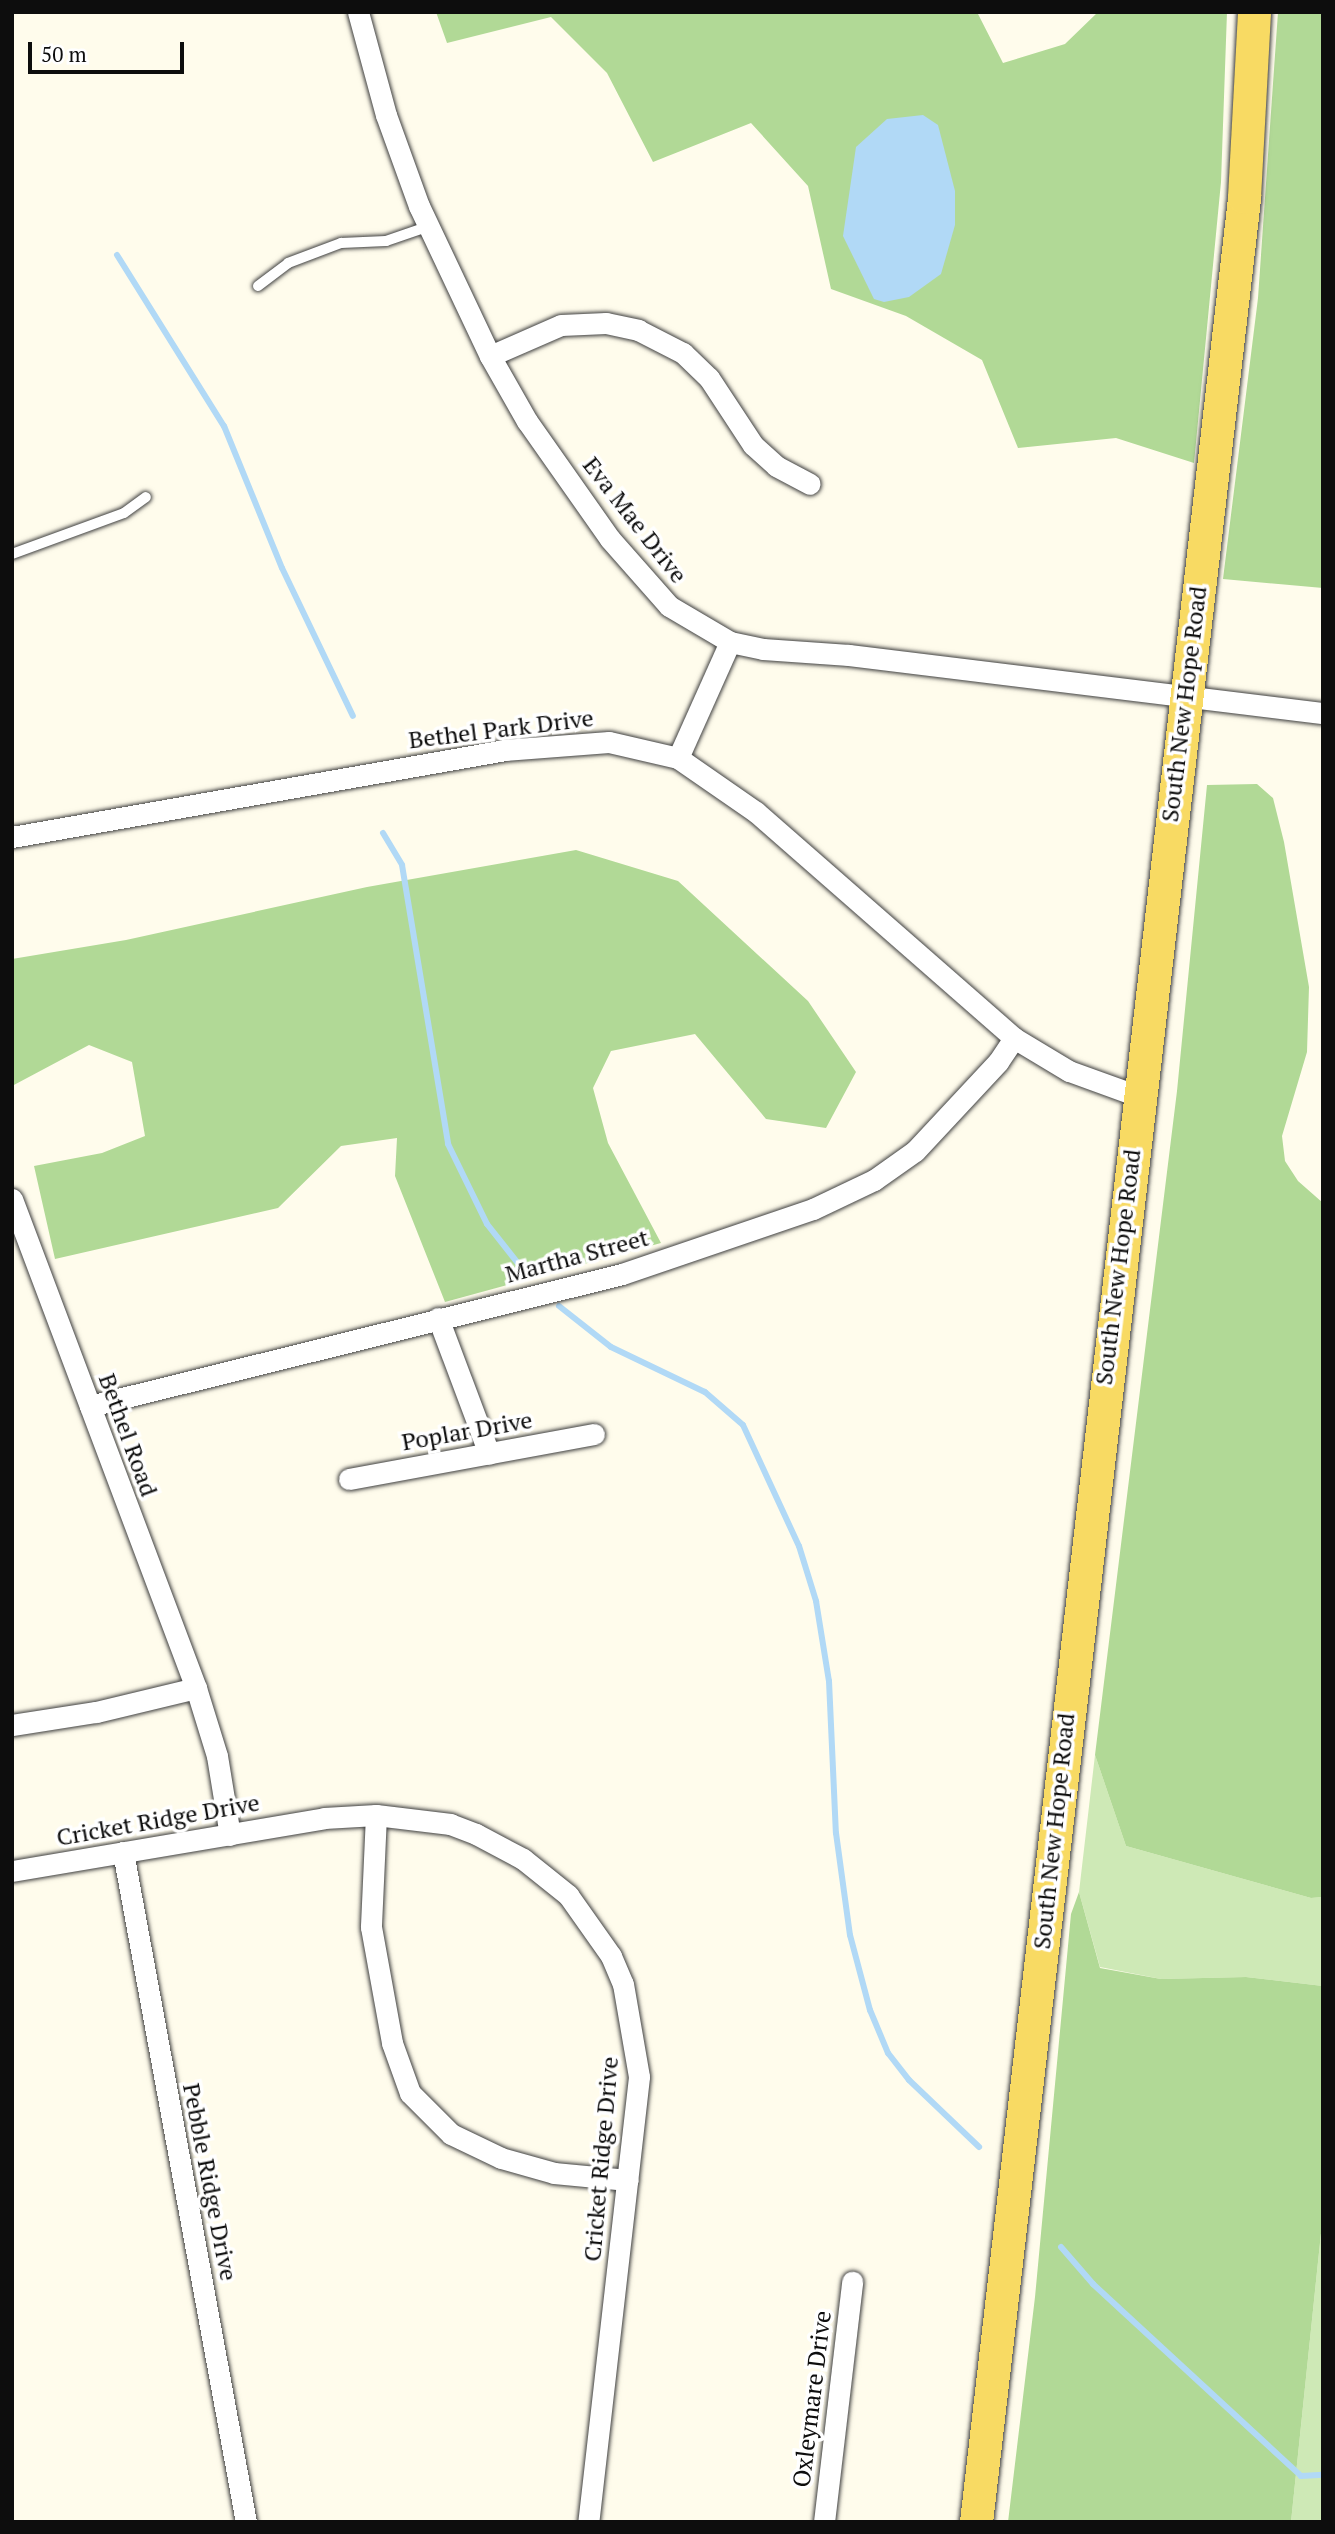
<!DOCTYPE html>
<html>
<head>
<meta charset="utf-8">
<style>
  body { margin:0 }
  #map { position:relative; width:1335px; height:2534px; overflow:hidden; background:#fffcec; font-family:"PT Serif",serif }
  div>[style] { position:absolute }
  .green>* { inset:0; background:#cee9b6 }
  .forest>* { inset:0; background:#b1d996 }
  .water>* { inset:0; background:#b1d9f6 }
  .stream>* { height:6px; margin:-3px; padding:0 3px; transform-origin:3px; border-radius:3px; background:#b1d9f6 }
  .roads { filter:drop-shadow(0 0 2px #404040) drop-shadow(0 0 2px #404040) }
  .lane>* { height:10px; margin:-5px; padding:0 5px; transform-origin:5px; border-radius:5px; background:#fff }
  .street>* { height:21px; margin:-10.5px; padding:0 10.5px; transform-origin:10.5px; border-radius:10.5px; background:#fff }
  .primary>* { height:33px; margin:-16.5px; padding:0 16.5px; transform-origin:16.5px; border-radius:16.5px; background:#f8da63 }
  span { translate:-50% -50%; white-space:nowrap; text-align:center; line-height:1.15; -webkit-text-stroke:7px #fff; paint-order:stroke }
  .street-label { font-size:24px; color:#0d0d0d }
  .frame { position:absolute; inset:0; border:14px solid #0d0d0d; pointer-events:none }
  .scale { position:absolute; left:28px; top:42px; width:156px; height:32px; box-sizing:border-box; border:4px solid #0d0d0d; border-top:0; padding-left:9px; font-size:21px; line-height:24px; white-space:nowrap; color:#0d0d0d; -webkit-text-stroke:5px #fff; paint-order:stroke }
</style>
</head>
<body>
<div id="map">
  <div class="green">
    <i style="clip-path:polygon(1095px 1755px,1126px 1846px,1311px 1898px,1323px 1897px,1323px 1986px,1246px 1977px,1161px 1979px,1100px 1967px,1079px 1892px)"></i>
    <i style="clip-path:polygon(1323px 2214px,1323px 2522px,1291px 2522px)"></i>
  </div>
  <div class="forest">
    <i style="clip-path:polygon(436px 12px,977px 12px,1003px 63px,1065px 44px,1098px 12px,1227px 12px,1221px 182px,1194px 463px,1116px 438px,1018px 448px,982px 360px,906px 316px,831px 289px,808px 186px,751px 123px,653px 162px,607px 73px,551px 17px,447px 43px)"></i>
    <i style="clip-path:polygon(1278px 12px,1323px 12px,1323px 588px,1223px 579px,1258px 298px)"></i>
    <i style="clip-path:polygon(1257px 784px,1273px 798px,1284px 842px,1309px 987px,1307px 1052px,1282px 1136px,1285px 1161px,1298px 1181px,1323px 1203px,1323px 1897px,1311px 1898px,1126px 1846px,1095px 1755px,1177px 1091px,1207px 785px)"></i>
    <i style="clip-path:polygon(576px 850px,678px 881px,808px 1001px,856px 1072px,826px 1128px,766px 1119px,695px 1034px,611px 1051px,593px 1088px,608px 1143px,661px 1243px,445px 1302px,395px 1176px,397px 1138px,341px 1146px,278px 1208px,55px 1259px,34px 1166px,102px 1153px,145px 1136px,132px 1062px,89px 1045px,12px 1086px,12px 959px,126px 940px,367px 887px)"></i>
    <i style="clip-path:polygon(1079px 1892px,1100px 1968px,1161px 1979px,1246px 1977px,1323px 1986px,1323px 2214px,1291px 2522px,1008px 2522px,1035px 2297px,1071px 1914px)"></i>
  </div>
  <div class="water">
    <i style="clip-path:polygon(923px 115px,938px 125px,955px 191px,955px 225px,941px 274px,909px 297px,884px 302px,874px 299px,843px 236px,856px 147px,887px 119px)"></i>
  </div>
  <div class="stream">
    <i style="left:117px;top:255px;width:202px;rotate:58deg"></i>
    <i style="left:224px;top:426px;width:153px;rotate:67.8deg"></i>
    <i style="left:282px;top:568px;width:164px;rotate:64.4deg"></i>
    <i style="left:383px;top:833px;width:37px;rotate:59deg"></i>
    <i style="left:402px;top:865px;width:283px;rotate:80.6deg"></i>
    <i style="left:448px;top:1144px;width:89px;rotate:64deg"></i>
    <i style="left:487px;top:1224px;width:66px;rotate:51.7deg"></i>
    <i style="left:559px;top:1306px;width:66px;rotate:38.3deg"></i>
    <i style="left:611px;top:1347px;width:104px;rotate:25.6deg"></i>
    <i style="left:705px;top:1392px;width:50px;rotate:41deg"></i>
    <i style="left:743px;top:1425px;width:133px;rotate:65.2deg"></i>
    <i style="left:799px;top:1546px;width:58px;rotate:72.8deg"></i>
    <i style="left:816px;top:1601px;width:81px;rotate:80.8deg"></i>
    <i style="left:829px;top:1681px;width:152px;rotate:87.4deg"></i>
    <i style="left:836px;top:1833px;width:103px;rotate:82.2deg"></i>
    <i style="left:850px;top:1935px;width:78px;rotate:75.1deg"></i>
    <i style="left:870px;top:2010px;width:47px;rotate:67.3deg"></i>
    <i style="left:888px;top:2053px;width:34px;rotate:52deg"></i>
    <i style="left:909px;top:2080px;width:97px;rotate:43.7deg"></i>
    <i style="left:1061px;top:2247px;width:49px;rotate:49.1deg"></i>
    <i style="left:1093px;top:2284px;width:283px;rotate:42.7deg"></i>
    <i style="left:1301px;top:2476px;width:22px;rotate:-3deg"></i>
  </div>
  <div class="roads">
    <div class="lane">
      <i style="left:258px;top:286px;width:38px;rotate:-37deg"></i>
      <i style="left:288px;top:263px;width:57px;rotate:-20.7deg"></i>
      <i style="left:341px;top:243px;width:45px;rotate:-2.5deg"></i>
      <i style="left:386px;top:241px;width:43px;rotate:-18.9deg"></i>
      <i style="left:12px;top:554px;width:119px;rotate:-20.1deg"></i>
      <i style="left:124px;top:513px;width:27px;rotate:-36deg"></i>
    </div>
    <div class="street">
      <i style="left:358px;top:12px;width:107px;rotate:74.8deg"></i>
      <i style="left:386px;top:115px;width:97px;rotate:70.1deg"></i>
      <i style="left:419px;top:206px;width:166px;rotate:64.7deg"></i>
      <i style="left:490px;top:356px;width:75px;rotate:60.4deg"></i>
      <i style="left:527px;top:421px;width:144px;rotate:54.9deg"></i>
      <i style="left:610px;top:539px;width:89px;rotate:48.6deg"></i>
      <i style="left:669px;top:606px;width:71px;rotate:30.5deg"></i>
      <i style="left:730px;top:642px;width:34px;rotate:12deg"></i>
      <i style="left:763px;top:649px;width:86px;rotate:4deg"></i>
      <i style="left:849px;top:655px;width:478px;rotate:7deg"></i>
      <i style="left:490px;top:356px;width:77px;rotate:-23.6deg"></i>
      <i style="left:561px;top:325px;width:45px;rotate:-2.5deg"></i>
      <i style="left:606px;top:323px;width:33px;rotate:12deg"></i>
      <i style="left:638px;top:330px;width:51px;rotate:27.1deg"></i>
      <i style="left:683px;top:353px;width:36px;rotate:44deg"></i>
      <i style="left:709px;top:378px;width:80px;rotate:56.7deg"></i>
      <i style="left:753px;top:445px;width:31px;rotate:42deg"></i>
      <i style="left:776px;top:466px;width:38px;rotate:28deg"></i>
      <i style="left:678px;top:758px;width:127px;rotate:-65.9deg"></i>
      <i style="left:12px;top:837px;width:500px;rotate:-10deg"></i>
      <i style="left:504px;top:750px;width:105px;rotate:-4.4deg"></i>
      <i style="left:609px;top:742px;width:71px;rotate:13.1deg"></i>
      <i style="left:678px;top:758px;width:95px;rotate:34.7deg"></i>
      <i style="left:756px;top:812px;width:343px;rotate:41.2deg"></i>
      <i style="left:1014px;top:1038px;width:64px;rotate:31deg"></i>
      <i style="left:1069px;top:1071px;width:73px;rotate:19.9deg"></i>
      <i style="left:12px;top:1199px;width:522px;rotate:69.38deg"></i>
      <i style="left:196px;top:1688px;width:71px;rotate:72.8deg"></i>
      <i style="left:217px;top:1756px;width:80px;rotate:80.7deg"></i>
      <i style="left:438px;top:1318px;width:145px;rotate:69.4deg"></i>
      <i style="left:90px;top:1406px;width:548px;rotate:-13.93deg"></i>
      <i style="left:622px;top:1274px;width:202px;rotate:-18.8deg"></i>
      <i style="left:813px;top:1209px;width:68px;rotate:-25.4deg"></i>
      <i style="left:874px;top:1180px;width:50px;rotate:-35.3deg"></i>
      <i style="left:915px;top:1151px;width:122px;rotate:-47deg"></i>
      <i style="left:998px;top:1062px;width:29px;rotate:-56deg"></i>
      <i style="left:349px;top:1479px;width:249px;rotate:-10.4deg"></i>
      <i style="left:12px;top:1725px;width:85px;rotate:-8.8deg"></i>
      <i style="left:96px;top:1712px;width:103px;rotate:-13.5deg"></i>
      <i style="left:376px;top:1815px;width:112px;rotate:92.6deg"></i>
      <i style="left:371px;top:1927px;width:118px;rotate:79.7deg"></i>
      <i style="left:392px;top:2043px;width:53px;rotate:70.2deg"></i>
      <i style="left:410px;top:2093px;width:58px;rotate:45deg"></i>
      <i style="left:451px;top:2134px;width:55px;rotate:25.6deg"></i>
      <i style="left:501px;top:2158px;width:55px;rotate:15.8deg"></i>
      <i style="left:554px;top:2173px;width:74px;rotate:5.4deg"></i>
      <i style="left:123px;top:1852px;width:681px;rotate:79.6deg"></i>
      <i style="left:12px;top:1871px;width:316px;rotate:-9.6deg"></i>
      <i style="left:324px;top:1818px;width:52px;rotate:-3.3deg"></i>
      <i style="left:376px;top:1815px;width:75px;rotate:6.9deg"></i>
      <i style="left:450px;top:1824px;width:28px;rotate:21deg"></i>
      <i style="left:476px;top:1834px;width:53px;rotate:28deg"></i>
      <i style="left:523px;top:1859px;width:58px;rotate:38.7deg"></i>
      <i style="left:568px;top:1895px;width:75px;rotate:54.8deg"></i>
      <i style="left:611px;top:1956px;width:30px;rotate:67deg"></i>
      <i style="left:623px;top:1984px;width:94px;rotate:80.2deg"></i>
      <i style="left:639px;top:2077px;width:448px;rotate:96.5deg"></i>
      <i style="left:824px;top:2522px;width:242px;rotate:-83.3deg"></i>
    </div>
    <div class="primary">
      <i style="left:976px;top:2522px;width:2340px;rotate:-83.42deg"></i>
      <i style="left:1244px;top:197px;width:185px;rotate:-86.9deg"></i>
    </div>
  </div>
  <div class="street-label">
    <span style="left:635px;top:520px;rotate:52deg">Eva Mae Drive</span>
    <span style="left:1184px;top:704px;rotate:-83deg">South New Hope Road</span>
    <span style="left:501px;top:729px;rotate:-7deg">Bethel Park Drive</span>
    <span style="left:577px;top:1256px;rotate:-15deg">Martha Street</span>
    <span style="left:1118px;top:1267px;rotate:-83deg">South New Hope Road</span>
    <span style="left:467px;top:1431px;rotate:-10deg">Poplar Drive</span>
    <span style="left:128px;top:1435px;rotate:70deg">Bethel Road</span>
    <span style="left:158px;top:1820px;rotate:-10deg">Cricket Ridge Drive</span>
    <span style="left:1054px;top:1831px;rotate:-84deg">South New Hope Road</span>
    <span style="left:601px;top:2159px;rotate:-85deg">Cricket Ridge Drive</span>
    <span style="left:210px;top:2182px;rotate:79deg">Pebble Ridge Drive</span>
    <span style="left:812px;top:2399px;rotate:-83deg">Oxleymare Drive</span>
  </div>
  <div class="frame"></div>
  <div class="scale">50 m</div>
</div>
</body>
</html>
